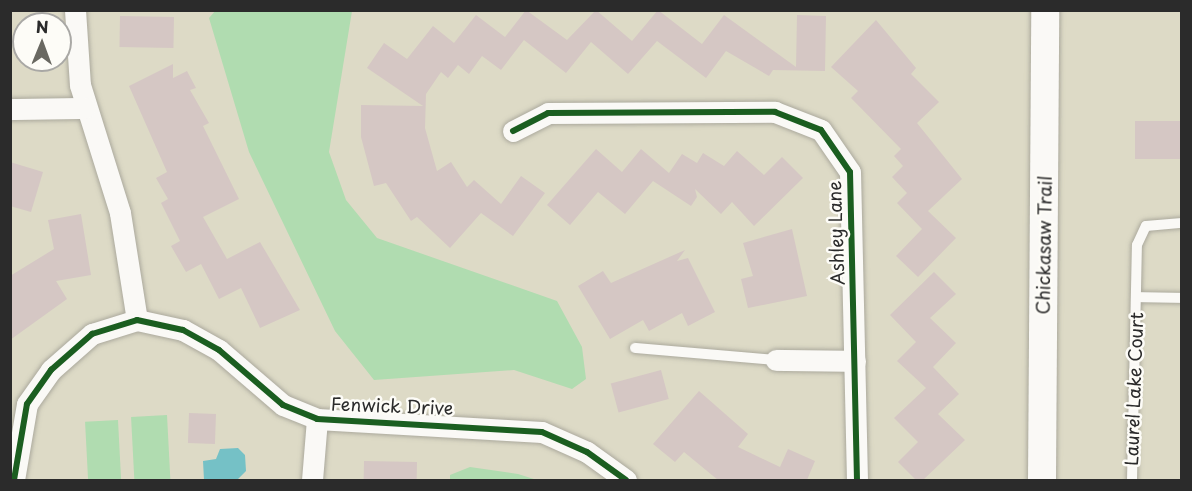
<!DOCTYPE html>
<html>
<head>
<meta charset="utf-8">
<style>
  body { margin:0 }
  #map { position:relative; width:1192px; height:491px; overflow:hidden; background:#dddac6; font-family:"Playpen Sans",sans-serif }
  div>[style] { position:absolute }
  .green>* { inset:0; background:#b0dcb0; transform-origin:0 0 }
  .water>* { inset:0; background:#75c1c6 }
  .building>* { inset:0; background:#d5c7c4; transform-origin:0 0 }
  .roads { filter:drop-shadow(0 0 2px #aba99d) drop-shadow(0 0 2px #aba99d) }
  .lane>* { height:10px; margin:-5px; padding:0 5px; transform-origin:5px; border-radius:5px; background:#faf9f6 }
  .street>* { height:21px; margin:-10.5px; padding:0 10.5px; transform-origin:10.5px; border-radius:10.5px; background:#faf9f6 }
  .secondary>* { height:28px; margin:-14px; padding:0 14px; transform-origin:14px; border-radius:14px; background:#faf9f6 }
  .cycleway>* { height:6px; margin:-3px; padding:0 3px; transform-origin:3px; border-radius:3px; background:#1b5e20 }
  span { translate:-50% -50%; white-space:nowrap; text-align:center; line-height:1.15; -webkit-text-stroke:5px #fdfcf7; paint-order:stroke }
  .street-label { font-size:18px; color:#2b2b2b }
  .frame { position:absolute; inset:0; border:12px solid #2b2b2b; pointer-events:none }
  .north { position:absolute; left:12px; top:12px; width:60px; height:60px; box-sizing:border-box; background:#fdfcf7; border:2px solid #a9a8a5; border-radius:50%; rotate:1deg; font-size:16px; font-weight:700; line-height:24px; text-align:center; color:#2b2b2b }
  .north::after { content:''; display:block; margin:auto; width:21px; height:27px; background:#696861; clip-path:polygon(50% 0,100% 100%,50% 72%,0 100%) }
</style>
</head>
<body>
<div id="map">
  <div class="green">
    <i style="clip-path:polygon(216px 10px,352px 11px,329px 152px,346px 200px,377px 238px,557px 301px,582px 347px,586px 379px,572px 389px,514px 370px,374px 380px,335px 331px,249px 152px,209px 18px)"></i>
    <i style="left:167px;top:415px;width:65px;height:36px;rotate:87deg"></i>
    <i style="left:118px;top:420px;width:60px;height:33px;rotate:87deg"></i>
    <i style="clip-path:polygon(470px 467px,518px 474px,537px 480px,450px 480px,450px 475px)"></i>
  </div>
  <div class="water">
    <i style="clip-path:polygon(238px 448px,245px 455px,246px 471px,237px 480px,204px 480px,203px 461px,216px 459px,220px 449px)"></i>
  </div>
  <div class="building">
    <i style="clip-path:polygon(526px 10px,567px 40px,596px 10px,632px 41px,658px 10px,702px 44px,724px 15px,796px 67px,797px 15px,826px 16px,825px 71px,773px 70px,769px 76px,726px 51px,706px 78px,657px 41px,628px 74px,591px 42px,566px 73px,524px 40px,501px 70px,482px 56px,469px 74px,458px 65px,448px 78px,441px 72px,426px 94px,425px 128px,437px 171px,451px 162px,467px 187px,474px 180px,501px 204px,521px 176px,545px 193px,513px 236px,481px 213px,450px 248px,417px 217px,411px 221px,386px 183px,374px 186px,361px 137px,361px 105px,423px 106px,367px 68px,384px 43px,407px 59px,433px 26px,454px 43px,476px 15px,505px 37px)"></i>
    <i style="left:120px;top:16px;width:54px;height:31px;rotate:1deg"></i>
    <i style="clip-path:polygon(876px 20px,916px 68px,911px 74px,939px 102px,917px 123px,962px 179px,928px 211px,956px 238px,918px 277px,896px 256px,922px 229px,897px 203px,907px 193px,892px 177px,903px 166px,894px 156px,901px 149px,851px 98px,858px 91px,831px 67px)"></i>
    <i style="clip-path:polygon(173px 64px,173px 78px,187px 71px,196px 88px,190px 90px,209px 123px,203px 126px,239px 199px,203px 217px,227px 259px,260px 242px,300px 310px,260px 328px,241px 288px,219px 299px,201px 264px,186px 272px,171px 246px,180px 241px,161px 203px,168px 199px,156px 178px,167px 172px,129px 86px)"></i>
    <i style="left:1135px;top:121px;width:47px;height:38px"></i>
    <i style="clip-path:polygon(596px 149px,622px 172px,641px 149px,669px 173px,682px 154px,697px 163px,703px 153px,724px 166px,737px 151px,764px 175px,782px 157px,803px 178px,754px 226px,732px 202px,721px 214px,695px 189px,697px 197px,691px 206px,653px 181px,625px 214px,598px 192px,570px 225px,547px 205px)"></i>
    <i style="clip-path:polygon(10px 162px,43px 172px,31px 212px,10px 206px)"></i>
    <i style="clip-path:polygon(81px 214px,91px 275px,56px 281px,67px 299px,10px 340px,10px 276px,54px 249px,48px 220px)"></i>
    <i style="clip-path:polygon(792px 229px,807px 296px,748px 308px,741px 279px,753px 276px,743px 243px)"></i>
    <i style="clip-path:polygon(685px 250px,677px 261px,688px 258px,715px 312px,688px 326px,682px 313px,649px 331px,643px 320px,610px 339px,578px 286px,603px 271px,611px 283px)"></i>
    <i style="clip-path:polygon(934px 272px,956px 294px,930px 318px,956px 343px,933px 367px,959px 394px,938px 414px,965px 440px,923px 480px,916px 480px,898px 462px,918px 442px,894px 418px,926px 388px,897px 361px,916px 342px,890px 315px)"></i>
    <i style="left:661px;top:370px;width:30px;height:52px;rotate:75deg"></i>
    <i style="clip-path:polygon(699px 391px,748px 434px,738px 447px,780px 467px,788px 449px,815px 461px,807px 480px,718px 480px,684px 452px,675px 462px,653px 444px)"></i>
    <i style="left:189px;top:413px;width:27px;height:30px;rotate:2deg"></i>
    <i style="left:364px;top:461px;width:53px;height:19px;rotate:1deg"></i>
  </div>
  <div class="roads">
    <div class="lane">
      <i style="left:1136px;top:297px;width:46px;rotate:1.2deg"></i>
      <i style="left:635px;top:348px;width:142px;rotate:4.9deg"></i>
      <i style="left:1132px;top:480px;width:235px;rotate:-88.8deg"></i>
      <i style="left:1137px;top:245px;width:21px;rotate:-65deg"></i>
      <i style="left:1146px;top:226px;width:36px;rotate:-5deg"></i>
    </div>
    <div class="street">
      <i style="left:75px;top:10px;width:75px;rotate:86.2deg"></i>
      <i style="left:80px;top:85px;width:134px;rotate:72.6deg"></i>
      <i style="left:120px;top:213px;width:108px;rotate:81deg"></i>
      <i style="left:10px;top:109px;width:75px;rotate:-0.8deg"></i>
      <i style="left:513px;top:131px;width:39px;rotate:-27deg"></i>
      <i style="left:548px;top:113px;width:227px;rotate:-0.3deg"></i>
      <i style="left:775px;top:112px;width:49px;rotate:21.4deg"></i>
      <i style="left:821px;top:130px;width:51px;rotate:55.4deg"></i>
      <i style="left:850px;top:172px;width:308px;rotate:88.7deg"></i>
      <i style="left:776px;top:360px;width:79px;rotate:0.7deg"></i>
      <i style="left:14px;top:480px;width:77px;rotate:-80.3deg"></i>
      <i style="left:27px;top:404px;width:42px;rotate:-54.8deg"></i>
      <i style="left:51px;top:370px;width:55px;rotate:-41.3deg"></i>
      <i style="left:92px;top:334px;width:47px;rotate:-17.3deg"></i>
      <i style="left:137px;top:320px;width:47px;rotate:12.3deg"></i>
      <i style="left:183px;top:330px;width:41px;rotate:29.1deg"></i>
      <i style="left:219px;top:350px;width:84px;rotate:40.7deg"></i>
      <i style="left:283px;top:405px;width:37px;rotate:22deg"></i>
      <i style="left:317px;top:419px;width:225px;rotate:3.3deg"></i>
      <i style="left:542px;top:432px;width:49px;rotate:24deg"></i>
      <i style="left:587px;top:452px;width:48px;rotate:35.7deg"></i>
      <i style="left:312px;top:480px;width:61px;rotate:-85.3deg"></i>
    </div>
    <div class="secondary">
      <i style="left:1042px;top:480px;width:470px;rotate:-89.6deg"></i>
    </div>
  </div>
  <div class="cycleway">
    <i style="left:513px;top:131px;width:39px;rotate:-27deg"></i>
    <i style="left:548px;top:113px;width:227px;rotate:-0.3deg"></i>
    <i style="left:775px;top:112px;width:49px;rotate:21.4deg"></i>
    <i style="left:821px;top:130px;width:51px;rotate:55.4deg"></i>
    <i style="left:850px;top:172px;width:308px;rotate:88.7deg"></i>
    <i style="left:14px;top:480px;width:77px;rotate:-80.3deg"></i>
    <i style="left:27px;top:404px;width:42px;rotate:-54.8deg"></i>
    <i style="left:51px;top:370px;width:55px;rotate:-41.3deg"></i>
    <i style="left:92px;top:334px;width:47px;rotate:-17.3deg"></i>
    <i style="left:137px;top:320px;width:47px;rotate:12.3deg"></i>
    <i style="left:183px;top:330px;width:41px;rotate:29.1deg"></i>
    <i style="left:219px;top:350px;width:84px;rotate:40.7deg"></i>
    <i style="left:283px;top:405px;width:37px;rotate:22deg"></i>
    <i style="left:317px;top:419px;width:225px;rotate:3.3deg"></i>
    <i style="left:542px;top:432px;width:49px;rotate:24deg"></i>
    <i style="left:587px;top:452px;width:48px;rotate:35.7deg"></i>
  </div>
  <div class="street-label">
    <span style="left:836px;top:233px;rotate:-92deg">Ashley Lane</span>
    <span style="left:1044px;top:245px;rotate:-89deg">Chickasaw Trail</span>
    <span style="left:1134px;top:389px;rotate:-88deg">Laurel Lake Court</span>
    <span style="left:392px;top:406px;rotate:2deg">Fenwick Drive</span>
  </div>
  <div class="frame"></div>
  <div class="north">N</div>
</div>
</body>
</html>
